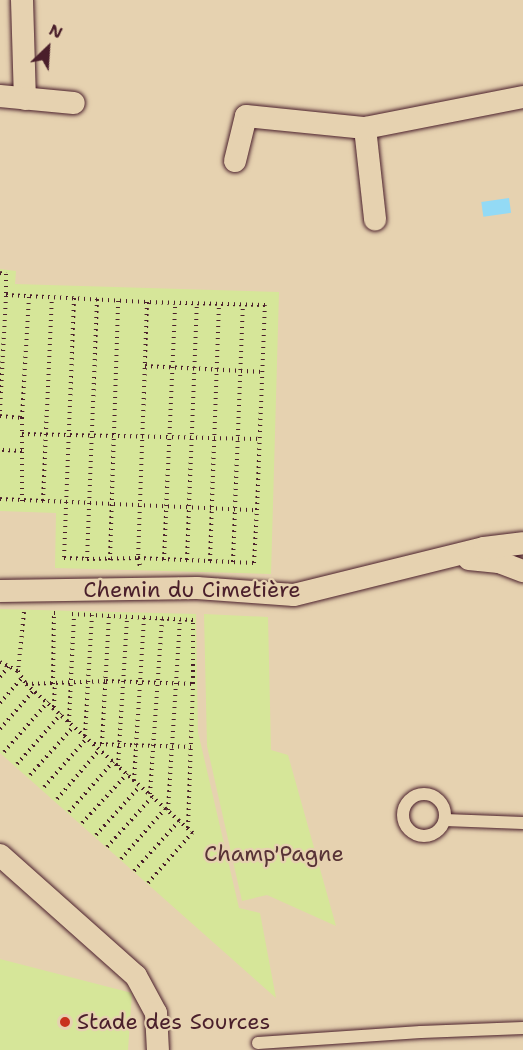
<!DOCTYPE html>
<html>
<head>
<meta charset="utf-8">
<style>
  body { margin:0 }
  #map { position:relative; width:523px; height:1050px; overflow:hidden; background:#e6d2b0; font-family:"Shantell Sans",sans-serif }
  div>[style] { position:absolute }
  .green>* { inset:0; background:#d6e699 }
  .water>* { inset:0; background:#93daf5; transform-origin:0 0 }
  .path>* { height:4px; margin-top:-2px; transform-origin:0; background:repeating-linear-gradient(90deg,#4a1f2b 0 1.5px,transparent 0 6px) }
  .roads { filter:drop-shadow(0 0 2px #4a1f2b) drop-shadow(0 0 2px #4a1f2b) }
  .lane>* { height:12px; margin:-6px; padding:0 6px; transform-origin:6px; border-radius:6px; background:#e6d2b0 }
  .lane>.ring { margin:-6px; padding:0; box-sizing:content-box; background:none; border:12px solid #e6d2b0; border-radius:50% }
  .street>* { height:22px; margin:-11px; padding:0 11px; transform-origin:11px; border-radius:11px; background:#e6d2b0 }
  .dots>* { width:16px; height:16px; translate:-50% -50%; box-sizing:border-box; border:3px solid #e6d2b0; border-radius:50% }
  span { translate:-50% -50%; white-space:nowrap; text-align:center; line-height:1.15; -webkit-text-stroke:4.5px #e6d2b0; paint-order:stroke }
  .street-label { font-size:22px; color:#4a1f2b }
  .park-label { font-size:22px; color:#583336 }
  .poi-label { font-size:22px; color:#4a1f2b }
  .left { translate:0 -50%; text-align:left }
  .north { position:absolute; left:18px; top:18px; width:60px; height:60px; -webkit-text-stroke:4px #e6d2b0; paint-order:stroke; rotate:25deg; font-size:16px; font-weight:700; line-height:24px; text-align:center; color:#4a1f2b }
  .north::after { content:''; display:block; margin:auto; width:21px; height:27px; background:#4a1f2b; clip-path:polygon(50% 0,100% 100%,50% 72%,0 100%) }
</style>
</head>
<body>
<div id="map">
  <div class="green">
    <i style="clip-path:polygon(0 269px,16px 271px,15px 284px,279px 292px,271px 574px,55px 568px,56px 513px,0 511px)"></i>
    <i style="clip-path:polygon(0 609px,196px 614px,198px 732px,239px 908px,260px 913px,276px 998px,0 753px)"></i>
    <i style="clip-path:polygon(204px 614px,268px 617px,271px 750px,288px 755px,336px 926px,267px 895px,242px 901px,207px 746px)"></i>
    <i style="clip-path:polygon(0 959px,132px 993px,128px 1050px,0 1050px)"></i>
  </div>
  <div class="water">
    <i style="left:509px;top:198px;width:15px;height:28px;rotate:82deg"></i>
  </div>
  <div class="path">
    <i style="left:0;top:273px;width:6px;rotate:9deg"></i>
    <i style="left:6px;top:274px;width:21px;rotate:90deg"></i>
    <i style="left:6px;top:295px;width:141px;rotate:2.8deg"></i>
    <i style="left:147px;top:302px;width:256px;rotate:92deg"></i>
    <i style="left:138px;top:558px;width:116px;rotate:2.5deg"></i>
    <i style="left:254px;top:563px;width:53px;rotate:-86.8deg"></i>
    <i style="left:74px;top:298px;width:260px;rotate:92.2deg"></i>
    <i style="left:64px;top:558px;width:23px;rotate:2deg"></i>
    <i style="left:97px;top:299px;width:260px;rotate:92.2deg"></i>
    <i style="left:87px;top:559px;width:51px;rotate:-1.1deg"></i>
    <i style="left:138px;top:558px;width:9px;rotate:77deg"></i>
    <i style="left:145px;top:366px;width:117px;rotate:2.9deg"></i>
    <i style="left:0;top:411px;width:116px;rotate:-87deg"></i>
    <i style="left:0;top:416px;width:22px;rotate:5deg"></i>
    <i style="left:22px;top:418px;width:33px;rotate:90deg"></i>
    <i style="left:22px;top:451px;width:22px;rotate:-177deg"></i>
    <i style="left:22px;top:418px;width:122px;rotate:-86.7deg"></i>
    <i style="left:22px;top:434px;width:238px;rotate:1.2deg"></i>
    <i style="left:0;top:499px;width:257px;rotate:2.5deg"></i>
    <i style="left:257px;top:510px;width:205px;rotate:-87.8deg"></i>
    <i style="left:265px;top:305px;width:118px;rotate:-178.5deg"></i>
    <i style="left:22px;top:501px;width:50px;rotate:-90deg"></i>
    <i style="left:43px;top:501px;width:204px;rotate:-87.5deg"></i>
    <i style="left:110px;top:560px;width:260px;rotate:-88.2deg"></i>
    <i style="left:164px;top:560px;width:257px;rotate:-87.5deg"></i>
    <i style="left:187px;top:560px;width:257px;rotate:-87.8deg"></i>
    <i style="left:210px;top:561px;width:257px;rotate:-88deg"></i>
    <i style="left:233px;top:562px;width:257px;rotate:-87.8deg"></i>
    <i style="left:24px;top:612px;width:59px;rotate:95.8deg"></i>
    <i style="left:18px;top:671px;width:15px;rotate:58deg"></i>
    <i style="left:26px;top:684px;width:227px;rotate:41.8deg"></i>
    <i style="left:0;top:662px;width:20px;rotate:27deg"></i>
    <i style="left:0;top:677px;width:14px;rotate:-51deg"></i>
    <i style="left:26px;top:684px;width:80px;rotate:-2.1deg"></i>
    <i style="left:106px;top:681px;width:87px;rotate:2deg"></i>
    <i style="left:193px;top:684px;width:64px;rotate:-90deg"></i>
    <i style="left:193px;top:620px;width:122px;rotate:-177.2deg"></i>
    <i style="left:53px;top:684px;width:71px;rotate:-89.2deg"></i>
    <i style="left:54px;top:613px;width:4px"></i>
    <i style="left:0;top:703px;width:35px;rotate:-49deg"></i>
    <i style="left:54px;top:707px;width:23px;rotate:-88deg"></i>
    <i style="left:69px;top:722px;width:108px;rotate:-87.3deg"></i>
    <i style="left:0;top:729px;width:52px;rotate:-48.9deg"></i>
    <i style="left:85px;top:736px;width:121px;rotate:-86.7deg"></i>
    <i style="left:94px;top:744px;width:97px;rotate:1.8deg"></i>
    <i style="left:102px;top:744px;width:128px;rotate:-86.9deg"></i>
    <i style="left:4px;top:752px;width:67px;rotate:-48.7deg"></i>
    <i style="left:17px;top:764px;width:67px;rotate:-48.7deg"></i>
    <i style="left:118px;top:766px;width:149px;rotate:-86.5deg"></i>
    <i style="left:30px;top:775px;width:66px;rotate:-48.1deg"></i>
    <i style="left:134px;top:781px;width:164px;rotate:-86.5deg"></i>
    <i style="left:44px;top:787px;width:65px;rotate:-48.7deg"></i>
    <i style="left:150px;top:794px;width:176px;rotate:-86.1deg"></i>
    <i style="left:57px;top:799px;width:66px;rotate:-49.3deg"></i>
    <i style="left:168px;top:810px;width:191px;rotate:-86.4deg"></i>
    <i style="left:69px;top:812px;width:67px;rotate:-48.7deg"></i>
    <i style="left:82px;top:823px;width:67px;rotate:-47.4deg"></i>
    <i style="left:188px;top:828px;width:144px;rotate:-88deg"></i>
    <i style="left:96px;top:835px;width:66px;rotate:-48.1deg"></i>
    <i style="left:107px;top:847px;width:67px;rotate:-48deg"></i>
    <i style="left:121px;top:859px;width:67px;rotate:-48.7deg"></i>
    <i style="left:134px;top:871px;width:67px;rotate:-48deg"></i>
    <i style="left:148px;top:883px;width:67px;rotate:-48.7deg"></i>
  </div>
  <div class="roads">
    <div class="lane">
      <i class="ring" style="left:403px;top:794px;width:30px;height:30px"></i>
      <i style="left:445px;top:820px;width:78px;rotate:2.2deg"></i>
      <i style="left:258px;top:1043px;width:163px;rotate:-3.9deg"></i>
      <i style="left:421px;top:1032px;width:102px;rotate:-2.2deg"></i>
    </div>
    <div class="street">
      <i style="left:22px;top:0;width:99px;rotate:88.3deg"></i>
      <i style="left:0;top:96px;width:74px;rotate:5.4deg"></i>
      <i style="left:365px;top:128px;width:92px;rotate:83.7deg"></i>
      <i style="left:235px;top:161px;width:46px;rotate:-76.3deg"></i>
      <i style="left:246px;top:116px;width:120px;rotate:5.8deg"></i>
      <i style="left:365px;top:128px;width:161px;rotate:-11.1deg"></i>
      <i style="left:469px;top:559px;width:30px;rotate:6deg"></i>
      <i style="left:499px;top:562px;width:26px;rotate:21deg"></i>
      <i style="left:0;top:591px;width:197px;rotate:-0.9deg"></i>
      <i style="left:197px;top:588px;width:97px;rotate:4.1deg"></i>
      <i style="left:294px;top:595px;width:196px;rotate:-13.9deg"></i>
      <i style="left:484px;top:548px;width:39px;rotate:-7deg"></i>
      <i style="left:0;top:855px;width:182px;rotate:41.7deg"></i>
      <i style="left:136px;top:976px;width:42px;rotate:61.6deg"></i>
      <i style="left:156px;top:1013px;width:37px;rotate:87deg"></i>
    </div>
  </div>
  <div class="dots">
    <i style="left:65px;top:1022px;background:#c8321e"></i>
  </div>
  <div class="street-label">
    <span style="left:192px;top:590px">Chemin du Cimetière</span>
  </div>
  <div class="park-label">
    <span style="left:274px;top:854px">Champ'Pagne</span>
  </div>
  <div class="poi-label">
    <span class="left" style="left:77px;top:1022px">Stade des Sources</span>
  </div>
  <div class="north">N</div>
</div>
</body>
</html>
